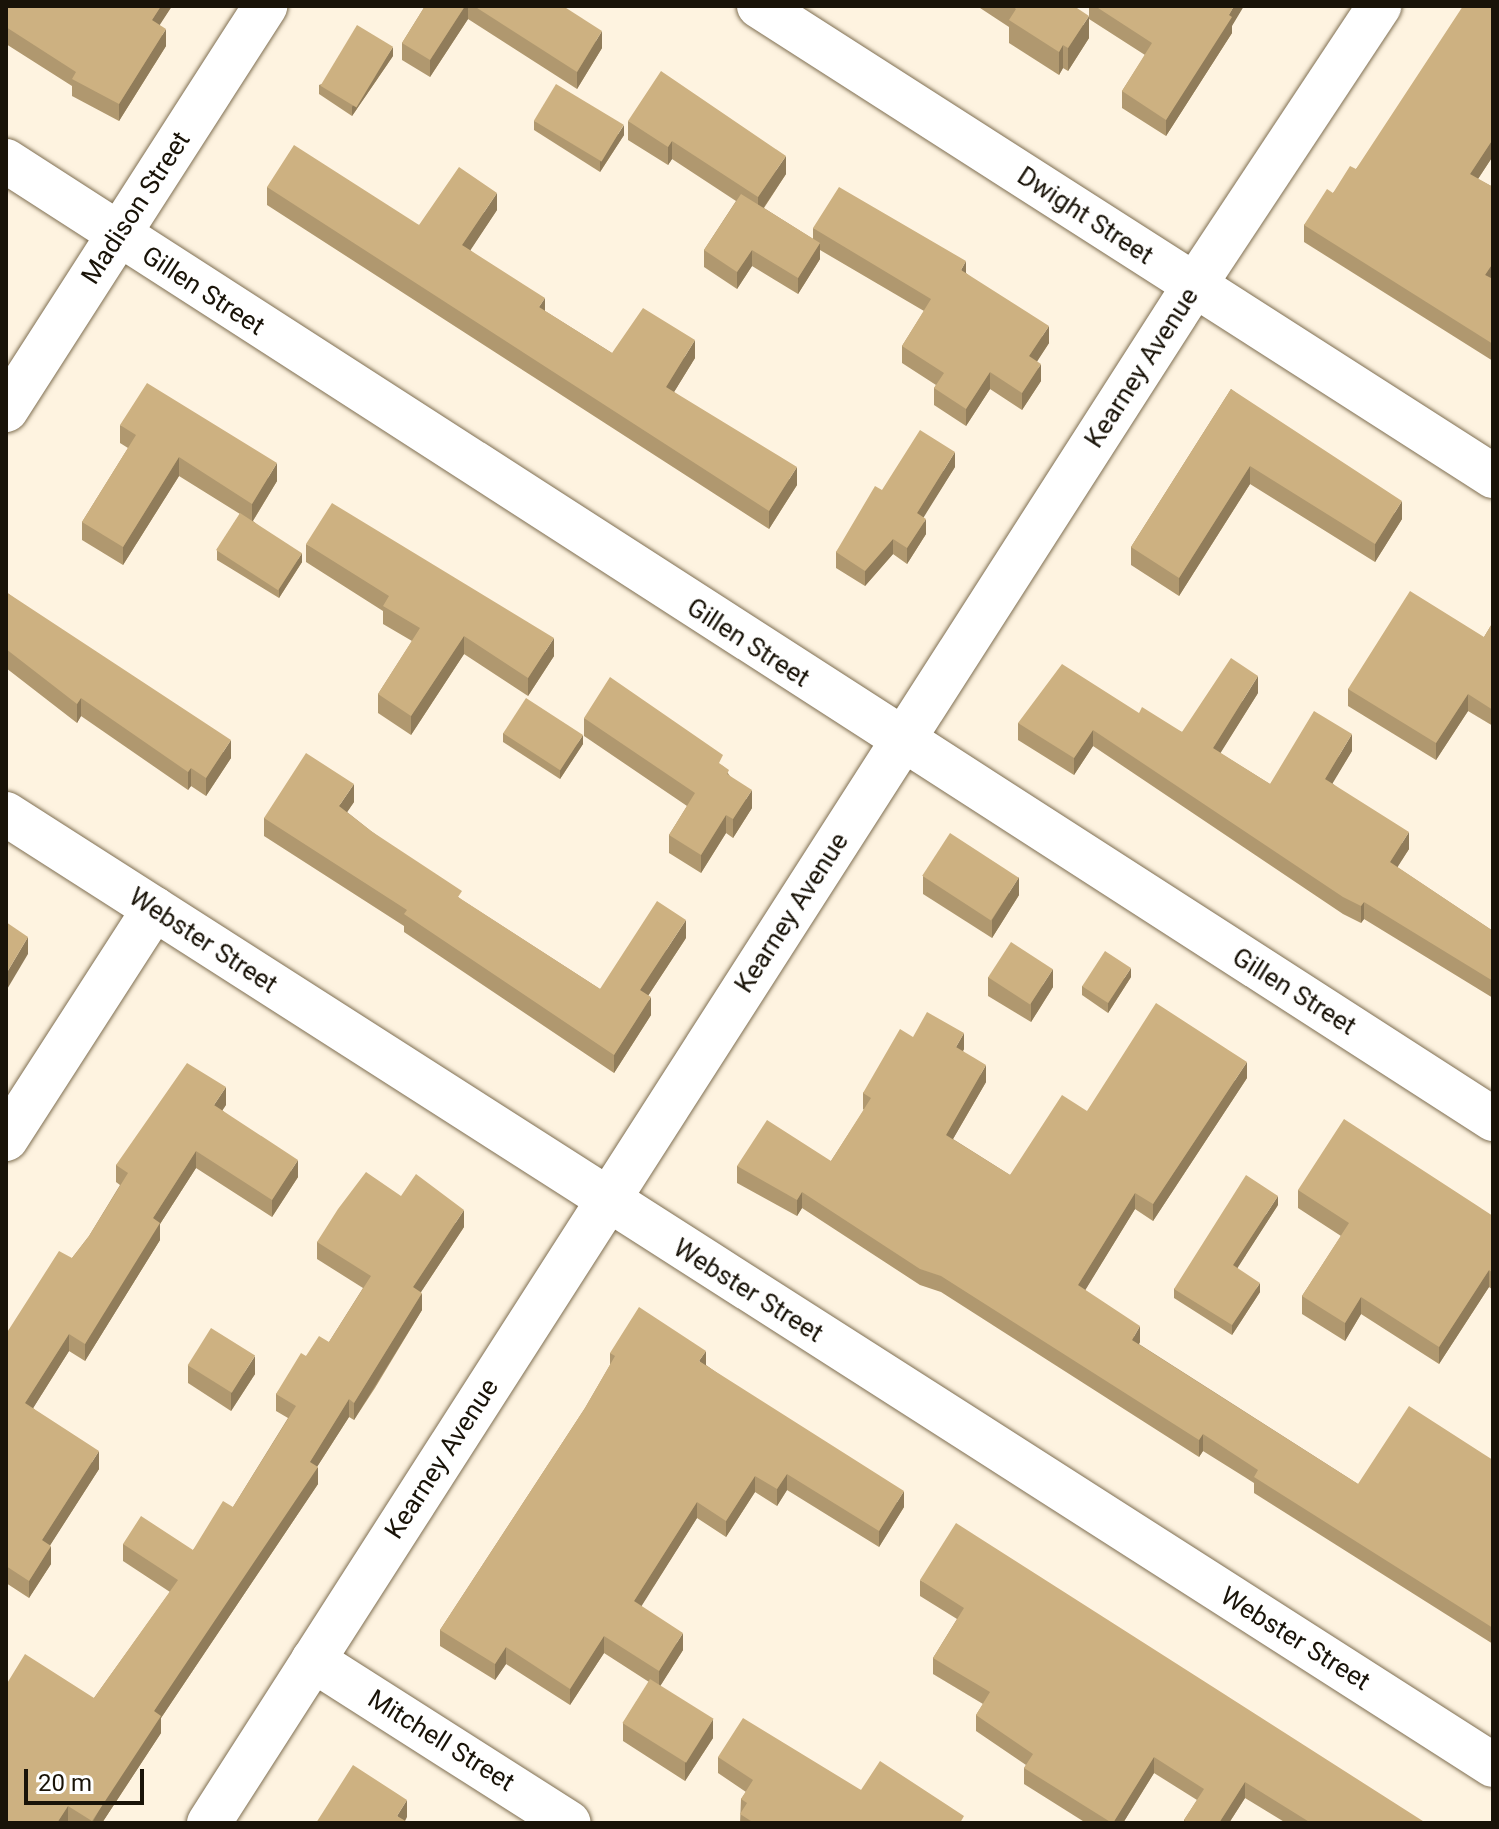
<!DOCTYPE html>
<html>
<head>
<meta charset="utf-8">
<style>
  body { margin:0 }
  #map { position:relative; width:1499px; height:1829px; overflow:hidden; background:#fef3e0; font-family:Roboto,sans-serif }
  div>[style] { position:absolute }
  .roads { filter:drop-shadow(0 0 2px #7f6f52) drop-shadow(0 0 2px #7f6f52) }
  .minor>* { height:44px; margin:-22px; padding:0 22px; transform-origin:22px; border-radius:22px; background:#fff }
  .wall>* { inset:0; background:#b0986f }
  .shaded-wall>* { inset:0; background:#907c5a }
  .building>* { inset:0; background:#cdb181; transform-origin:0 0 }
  span { translate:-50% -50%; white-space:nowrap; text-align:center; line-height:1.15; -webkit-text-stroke:6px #fff; paint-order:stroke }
  .street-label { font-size:26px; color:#191308 }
  .frame { position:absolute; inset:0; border:8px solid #191308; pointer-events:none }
  .scale { position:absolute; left:24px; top:1769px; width:120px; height:36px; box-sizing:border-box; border:4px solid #191308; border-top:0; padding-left:10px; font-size:24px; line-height:28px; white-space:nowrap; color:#191308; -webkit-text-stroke:6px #fff; paint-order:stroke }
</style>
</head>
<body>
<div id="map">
  <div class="roads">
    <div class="minor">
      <i style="left:759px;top:6px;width:872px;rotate:32.63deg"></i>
      <i style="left:6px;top:161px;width:1769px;rotate:32.79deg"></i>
      <i style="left:6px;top:410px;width:480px;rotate:-57.3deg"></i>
      <i style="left:6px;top:814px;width:1765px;rotate:32.6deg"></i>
      <i style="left:6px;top:1139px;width:274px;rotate:-57.2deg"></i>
      <i style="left:313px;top:1660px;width:303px;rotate:32.5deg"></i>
      <i style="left:209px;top:1823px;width:1826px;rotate:-57.35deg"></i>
      <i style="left:1194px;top:286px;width:336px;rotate:-56.5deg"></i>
    </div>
  </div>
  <div class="wall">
    <i style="clip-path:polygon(6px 6px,172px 6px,159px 25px,166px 46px,119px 121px,72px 96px,72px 86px,6px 44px)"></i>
    <i style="clip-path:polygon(425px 6px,563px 6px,602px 48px,577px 89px,468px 19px,430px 77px,402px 60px,402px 43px)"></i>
    <i style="clip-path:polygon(977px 6px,1074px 6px,1089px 38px,1068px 71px,1063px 68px,1059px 75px,1009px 43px,1009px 27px)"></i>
    <i style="clip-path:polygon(1089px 6px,1171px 6px,1175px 8px,1232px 26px,1232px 33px,1166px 136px,1122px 108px,1122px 91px,1145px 55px,1089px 19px)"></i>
    <i style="clip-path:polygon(1493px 6px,1493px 156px,1478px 179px,1493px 187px,1493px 361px,1304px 242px,1304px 225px,1333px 193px,1356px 169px)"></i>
    <i style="clip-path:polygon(393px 56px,352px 116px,319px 94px,319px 85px)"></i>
    <i style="clip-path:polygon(534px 121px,624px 135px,600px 172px,534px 130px)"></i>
    <i style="clip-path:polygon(628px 121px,786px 174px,764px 208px,813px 239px,813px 228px,966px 273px,1049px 343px,1037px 361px,1041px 381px,1022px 410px,990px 389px,966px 426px,934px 405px,934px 388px,936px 385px,902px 363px,902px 346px,924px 311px,820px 250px,820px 259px,798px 294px,752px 266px,737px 289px,704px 267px,704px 250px,736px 201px,672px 159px,668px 165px,628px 140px)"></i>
    <i style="clip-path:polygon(267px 187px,419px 225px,497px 210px,470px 250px,545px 311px,612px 353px,695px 358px,674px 392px,797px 485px,769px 529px,267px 205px)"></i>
    <i style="clip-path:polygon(1231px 389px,1402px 519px,1375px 562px,1250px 484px,1179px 596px,1131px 565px,1131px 547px)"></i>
    <i style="clip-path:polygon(120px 425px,277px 481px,253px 521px,302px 562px,279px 598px,217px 560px,217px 550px,240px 514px,179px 476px,123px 565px,82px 540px,82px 522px,128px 448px,120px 443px)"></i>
    <i style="clip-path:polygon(955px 467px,923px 517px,926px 534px,907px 564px,893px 554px,865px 586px,836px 568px,836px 552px,882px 490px)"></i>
    <i style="clip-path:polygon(306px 544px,554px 656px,528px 696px,464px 654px,411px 735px,378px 713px,378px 694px,412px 641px,383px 624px,383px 611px,306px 562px)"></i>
    <i style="clip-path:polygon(6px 592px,231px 758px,206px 796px,191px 786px,188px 790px,81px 716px,77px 723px,6px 668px)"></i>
    <i style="clip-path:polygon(1493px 622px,1493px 726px,1468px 711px,1436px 760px,1348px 706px,1348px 689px,1484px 637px)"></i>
    <i style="clip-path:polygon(1258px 693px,1220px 753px,1270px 784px,1352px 751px,1332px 783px,1409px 849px,1397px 867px,1493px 931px,1493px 998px,1364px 919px,1361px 923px,1343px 914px,1093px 746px,1074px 775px,1018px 740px,1018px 723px,1139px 713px,1182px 732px)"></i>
    <i style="clip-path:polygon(584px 718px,723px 766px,752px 808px,733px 838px,726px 833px,701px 873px,669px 853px,669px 835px,687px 806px,584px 736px)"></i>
    <i style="clip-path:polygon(503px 733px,583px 744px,560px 779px,503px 742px)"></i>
    <i style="clip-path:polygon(354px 802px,347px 812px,371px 831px,462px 900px,600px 989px,686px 938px,648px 996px,651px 1015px,614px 1073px,404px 932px,404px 926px,264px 836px,264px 818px)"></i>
    <i style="clip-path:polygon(923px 876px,1019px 895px,992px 938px,923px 894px)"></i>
    <i style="clip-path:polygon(988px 977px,1053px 987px,1031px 1022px,988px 996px)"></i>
    <i style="clip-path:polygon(1131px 977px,1108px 1013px,1082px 995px,1082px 986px)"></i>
    <i style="clip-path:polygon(913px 1037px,964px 1049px,963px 1051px,986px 1082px,953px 1139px,1010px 1175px,1087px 1111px,1247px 1078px,1153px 1221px,1135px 1209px,1085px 1290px,1140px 1342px,1139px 1344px,1358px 1484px,1493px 1460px,1493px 1644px,1254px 1493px,1254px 1483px,1203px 1451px,1199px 1457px,941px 1292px,920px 1285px,802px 1208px,797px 1216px,737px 1183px,737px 1166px,831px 1161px,864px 1110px,863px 1109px,863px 1093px)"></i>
    <i style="clip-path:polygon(226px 1105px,222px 1110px,298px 1177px,272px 1217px,196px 1168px,160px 1224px,160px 1240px,85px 1361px,69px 1351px,33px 1408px,99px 1469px,50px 1545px,51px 1564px,29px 1598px,6px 1583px,6px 1334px,72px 1258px,89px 1236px,120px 1185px,116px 1182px,116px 1165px)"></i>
    <i style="clip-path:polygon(1298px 1190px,1493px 1216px,1493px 1290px,1489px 1287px,1439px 1364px,1361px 1314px,1345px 1341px,1302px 1314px,1302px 1296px,1341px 1236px,1298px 1208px)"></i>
    <i style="clip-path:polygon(401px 1196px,464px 1227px,421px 1292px,422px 1310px,375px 1388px,354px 1420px,349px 1417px,317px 1467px,318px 1484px,161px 1718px,161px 1733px,102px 1823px,6px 1823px,6px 1685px,94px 1698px,170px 1592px,123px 1561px,123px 1544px,193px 1550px,233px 1507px,288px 1418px,276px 1411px,276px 1394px,306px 1356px,329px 1342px,363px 1288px,317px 1259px,317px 1242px)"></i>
    <i style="clip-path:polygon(1278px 1205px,1237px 1268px,1260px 1292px,1232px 1335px,1174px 1298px,1174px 1289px)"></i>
    <i style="clip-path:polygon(610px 1353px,706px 1365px,904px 1507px,879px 1547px,787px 1490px,777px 1506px,755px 1492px,726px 1537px,697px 1518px,641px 1606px,683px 1650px,660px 1686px,713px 1738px,685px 1781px,623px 1741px,623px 1723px,649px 1682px,604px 1653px,570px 1705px,506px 1664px,495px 1680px,440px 1646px,440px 1630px,585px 1408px,610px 1365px)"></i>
    <i style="clip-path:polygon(188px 1365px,255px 1374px,231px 1411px,188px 1383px)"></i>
    <i style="clip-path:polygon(920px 1580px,1426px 1823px,1286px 1823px,1245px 1798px,1229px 1823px,1184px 1823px,1184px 1820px,1197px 1800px,1154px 1773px,1123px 1823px,1086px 1823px,1024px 1784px,1024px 1768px,1026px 1765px,976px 1731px,976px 1715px,983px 1704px,933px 1674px,933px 1658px,957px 1619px,920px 1596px)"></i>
    <i style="clip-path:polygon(718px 1757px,861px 1790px,964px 1823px,740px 1823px,741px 1799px,746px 1792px,718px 1773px)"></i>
  </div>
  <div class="shaded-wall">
    <i style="clip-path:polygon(161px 6px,172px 6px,152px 37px,152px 20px)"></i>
    <i style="clip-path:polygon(465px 6px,468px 6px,468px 19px,430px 77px,430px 60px)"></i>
    <i style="clip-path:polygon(1234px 6px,1244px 6px,1232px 26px,1232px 33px,1166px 136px,1166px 120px)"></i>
    <i style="clip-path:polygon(1089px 16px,1089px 38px,1068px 71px,1068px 48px)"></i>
    <i style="clip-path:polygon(166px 29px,166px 46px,119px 121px,119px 104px)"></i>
    <i style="clip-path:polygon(602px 31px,602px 48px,577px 89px,577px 72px)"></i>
    <i style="clip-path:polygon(1063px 45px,1063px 68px,1059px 75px,1059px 52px)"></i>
    <i style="clip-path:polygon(393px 47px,393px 56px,352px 116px,352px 107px)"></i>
    <i style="clip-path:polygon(624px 125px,624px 135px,600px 172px,600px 162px)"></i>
    <i style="clip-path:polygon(1493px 139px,1493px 156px,1470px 191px,1470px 174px)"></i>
    <i style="clip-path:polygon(672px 141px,672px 159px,668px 165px,668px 147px)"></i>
    <i style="clip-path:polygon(786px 156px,786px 174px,758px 216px,758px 197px)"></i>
    <i style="clip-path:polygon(497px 193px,497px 210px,462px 263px,462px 245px)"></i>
    <i style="clip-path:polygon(820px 243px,820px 259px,798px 294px,798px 278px)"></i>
    <i style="clip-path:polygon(752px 250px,752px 266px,737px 289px,737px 272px)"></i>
    <i style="clip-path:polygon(966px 261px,966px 279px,961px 270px)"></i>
    <i style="clip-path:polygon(1493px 263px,1493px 280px,1485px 275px)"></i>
    <i style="clip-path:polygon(545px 298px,545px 316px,539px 307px)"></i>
    <i style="clip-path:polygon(1049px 326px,1049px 343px,1029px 374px,1029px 356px)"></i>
    <i style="clip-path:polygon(695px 340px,695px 358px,666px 405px,666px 387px)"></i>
    <i style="clip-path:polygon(1041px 364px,1041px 381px,1022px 410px,1022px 393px)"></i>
    <i style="clip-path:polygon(990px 372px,990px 389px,966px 426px,966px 409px)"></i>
    <i style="clip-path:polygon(955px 452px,955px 467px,917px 528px,917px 513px)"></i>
    <i style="clip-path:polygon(179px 457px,179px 476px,123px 565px,123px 547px)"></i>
    <i style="clip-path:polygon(277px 463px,277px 481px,252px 522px,252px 504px)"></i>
    <i style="clip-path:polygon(1250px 466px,1250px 484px,1179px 596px,1179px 578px)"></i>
    <i style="clip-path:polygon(797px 467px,797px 485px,769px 529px,769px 511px)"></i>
    <i style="clip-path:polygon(1402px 501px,1402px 519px,1375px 562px,1375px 544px)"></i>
    <i style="clip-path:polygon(926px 519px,926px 534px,907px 564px,907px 548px)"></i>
    <i style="clip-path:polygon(893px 539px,893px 554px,865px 586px,865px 571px)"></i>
    <i style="clip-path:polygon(302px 553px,302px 562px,279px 598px,279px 589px)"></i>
    <i style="clip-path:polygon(464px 636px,464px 654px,411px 735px,411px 716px)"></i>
    <i style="clip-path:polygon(554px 638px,554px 656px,528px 696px,528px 678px)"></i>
    <i style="clip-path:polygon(1258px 676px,1258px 693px,1213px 765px,1213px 748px)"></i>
    <i style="clip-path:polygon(1468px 694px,1468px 711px,1436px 760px,1436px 743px)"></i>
    <i style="clip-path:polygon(81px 698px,81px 716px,77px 723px,77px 704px)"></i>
    <i style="clip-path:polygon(1093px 730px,1093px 746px,1074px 775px,1074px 758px)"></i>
    <i style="clip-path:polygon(1352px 734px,1352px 751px,1325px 796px,1325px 779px)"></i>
    <i style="clip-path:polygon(583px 735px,583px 744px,560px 779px,560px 770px)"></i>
    <i style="clip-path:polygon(231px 740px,231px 758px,206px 796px,206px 778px)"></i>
    <i style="clip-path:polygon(191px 768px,191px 786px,188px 790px,188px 772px)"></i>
    <i style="clip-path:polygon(354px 784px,354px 802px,339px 824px,339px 806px)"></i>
    <i style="clip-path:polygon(752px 790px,752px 808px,733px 838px,733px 819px)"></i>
    <i style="clip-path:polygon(726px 815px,726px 833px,701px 873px,701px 855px)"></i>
    <i style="clip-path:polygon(1409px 832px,1409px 849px,1390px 879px,1390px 862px)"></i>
    <i style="clip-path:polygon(1019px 877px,1019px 895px,992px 938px,992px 920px)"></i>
    <i style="clip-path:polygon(1364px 902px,1364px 919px,1361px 923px,1361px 906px)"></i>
    <i style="clip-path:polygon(686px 920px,686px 938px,640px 1008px,640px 990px)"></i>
    <i style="clip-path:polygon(28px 937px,28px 954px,6px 991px,6px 974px)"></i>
    <i style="clip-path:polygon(1131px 968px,1131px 977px,1108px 1013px,1108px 1003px)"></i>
    <i style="clip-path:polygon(1053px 969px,1053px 987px,1031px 1022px,1031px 1003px)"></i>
    <i style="clip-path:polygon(651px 997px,651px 1015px,614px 1073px,614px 1055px)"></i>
    <i style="clip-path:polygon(964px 1033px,964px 1049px,956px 1063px,956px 1047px)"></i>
    <i style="clip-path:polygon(1247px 1062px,1247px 1078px,1153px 1221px,1153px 1204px)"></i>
    <i style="clip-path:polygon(986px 1065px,986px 1082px,946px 1151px,946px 1135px)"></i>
    <i style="clip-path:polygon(226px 1087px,226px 1105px,214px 1123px,214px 1105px)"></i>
    <i style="clip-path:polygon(196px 1151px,196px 1168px,160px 1224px,160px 1240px,85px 1361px,85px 1344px,153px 1218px)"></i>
    <i style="clip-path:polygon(298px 1160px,298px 1177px,272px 1217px,272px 1200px)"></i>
    <i style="clip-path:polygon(802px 1192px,802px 1208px,797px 1216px,797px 1200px)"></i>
    <i style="clip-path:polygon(1135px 1193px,1135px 1209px,1078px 1302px,1078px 1285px)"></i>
    <i style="clip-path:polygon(1278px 1196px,1278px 1205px,1233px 1275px,1233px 1265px)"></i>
    <i style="clip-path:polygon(464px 1210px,464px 1227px,413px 1304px,413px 1287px)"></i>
    <i style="clip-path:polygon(1489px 1270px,1489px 1287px,1439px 1364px,1439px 1347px)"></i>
    <i style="clip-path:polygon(1260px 1283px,1260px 1292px,1232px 1335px,1232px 1325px)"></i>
    <i style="clip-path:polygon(422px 1293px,422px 1310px,354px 1420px,354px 1403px)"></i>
    <i style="clip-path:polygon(1361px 1297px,1361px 1314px,1345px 1341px,1345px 1323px)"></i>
    <i style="clip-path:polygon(1140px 1326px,1140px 1342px,1132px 1356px,1132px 1340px)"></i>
    <i style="clip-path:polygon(69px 1334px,69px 1351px,25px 1421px,25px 1403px)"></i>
    <i style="clip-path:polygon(706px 1351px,706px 1367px,699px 1361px)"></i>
    <i style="clip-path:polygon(255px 1356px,255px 1374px,231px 1411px,231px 1393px)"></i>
    <i style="clip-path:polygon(349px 1399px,349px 1417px,313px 1473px,318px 1467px,318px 1484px,161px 1718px,161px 1733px,102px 1823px,92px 1823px,154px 1711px)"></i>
    <i style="clip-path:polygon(1203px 1434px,1203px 1451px,1199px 1457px,1199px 1440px)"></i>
    <i style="clip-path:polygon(99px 1451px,99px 1469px,42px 1558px,42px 1540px)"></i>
    <i style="clip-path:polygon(787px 1474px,787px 1490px,777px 1506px,777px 1489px)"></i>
    <i style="clip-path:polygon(755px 1476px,755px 1492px,726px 1537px,726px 1521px)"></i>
    <i style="clip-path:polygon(904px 1491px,904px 1507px,879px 1547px,879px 1531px)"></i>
    <i style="clip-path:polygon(697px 1502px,697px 1518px,634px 1618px,634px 1601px)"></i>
    <i style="clip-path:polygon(51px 1546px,51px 1564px,29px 1598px,29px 1581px)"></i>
    <i style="clip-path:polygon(683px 1633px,683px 1650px,659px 1688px,659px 1671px)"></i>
    <i style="clip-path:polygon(604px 1636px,604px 1653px,570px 1705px,570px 1689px)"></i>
    <i style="clip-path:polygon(506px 1647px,506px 1664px,495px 1680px,495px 1664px)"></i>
    <i style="clip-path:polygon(713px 1719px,713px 1738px,685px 1781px,685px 1762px)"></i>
    <i style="clip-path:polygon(1154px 1757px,1154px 1773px,1123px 1823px,1113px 1823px)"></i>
    <i style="clip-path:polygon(1245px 1782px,1245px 1798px,1229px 1823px,1219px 1823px)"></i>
    <i style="clip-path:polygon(407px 1800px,407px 1817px,404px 1823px,397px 1816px)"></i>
    <i style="clip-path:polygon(68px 1806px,68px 1823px,57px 1823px)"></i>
  </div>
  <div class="building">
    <i style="clip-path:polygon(6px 6px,161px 6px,152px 20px,166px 29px,119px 104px,72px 79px,76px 72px,6px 27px)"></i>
    <i style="clip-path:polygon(425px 6px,465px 6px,430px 60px,402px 43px)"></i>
    <i style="clip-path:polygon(474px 6px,563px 6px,602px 31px,577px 72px)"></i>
    <i style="clip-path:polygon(1012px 6px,1074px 6px,1089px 16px,1068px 48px,1063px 45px,1059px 52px,1009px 20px,1016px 9px)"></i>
    <i style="clip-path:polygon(1095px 6px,1171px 6px,1175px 8px,1176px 6px,1234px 6px,1229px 15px,1232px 17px,1166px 120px,1122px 91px,1152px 43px)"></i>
    <i style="clip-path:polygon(1463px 6px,1493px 6px,1493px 139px,1470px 174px,1493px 187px,1493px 263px,1485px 275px,1493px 279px,1493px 344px,1304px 225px,1327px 189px,1333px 193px,1350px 166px,1356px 169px)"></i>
    <i style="left:357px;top:25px;width:42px;height:71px;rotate:31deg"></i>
    <i style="clip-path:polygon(661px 71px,786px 156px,758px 197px,672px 141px,668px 147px,628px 121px)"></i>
    <i style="left:556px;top:84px;width:79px;height:43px;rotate:31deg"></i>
    <i style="clip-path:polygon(294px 145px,419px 225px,459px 167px,497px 193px,462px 245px,545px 298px,539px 307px,612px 353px,643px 308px,695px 340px,666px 387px,797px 467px,769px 511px,267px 187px)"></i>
    <i style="clip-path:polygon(839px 187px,966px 261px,961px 270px,1049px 326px,1029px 356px,1041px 364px,1022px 393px,990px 372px,966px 409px,934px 388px,944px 373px,902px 346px,931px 299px,813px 228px)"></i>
    <i style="clip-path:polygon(741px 194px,820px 243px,798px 278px,752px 250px,737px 272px,704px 250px)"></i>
    <i style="clip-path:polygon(147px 383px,277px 463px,252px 504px,179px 457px,123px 547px,82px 522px,136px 435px,120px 425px)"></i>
    <i style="clip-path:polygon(1231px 389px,1402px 501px,1375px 544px,1250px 466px,1179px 578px,1131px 547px)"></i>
    <i style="clip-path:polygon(920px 430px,955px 452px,917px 513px,926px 519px,907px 548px,893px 539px,865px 571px,836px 552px,875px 486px,882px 490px)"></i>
    <i style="clip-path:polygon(332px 503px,554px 638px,528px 678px,464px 636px,411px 716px,378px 694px,420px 628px,383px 606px,389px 596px,306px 544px)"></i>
    <i style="left:240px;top:513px;width:74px;height:44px;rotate:33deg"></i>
    <i style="clip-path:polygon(1410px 591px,1484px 637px,1493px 622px,1493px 710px,1468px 694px,1436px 743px,1348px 689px)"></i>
    <i style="clip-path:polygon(6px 592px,231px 740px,206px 778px,191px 768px,188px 772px,81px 698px,77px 704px,6px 649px)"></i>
    <i style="clip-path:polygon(1231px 658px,1258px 676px,1213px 748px,1270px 784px,1314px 711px,1352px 734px,1325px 779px,1409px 832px,1390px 862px,1493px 931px,1493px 981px,1364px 902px,1361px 906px,1343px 897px,1093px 730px,1074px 758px,1018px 723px,1062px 664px,1139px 713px,1142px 707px,1182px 732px)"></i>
    <i style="clip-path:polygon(610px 677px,723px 755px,719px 763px,729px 770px,727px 774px,752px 790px,733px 819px,726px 815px,701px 855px,669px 835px,695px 793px,584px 718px)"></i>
    <i style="left:526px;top:698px;width:68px;height:42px;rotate:33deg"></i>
    <i style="clip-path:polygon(306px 753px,354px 784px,339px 806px,371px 831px,462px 891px,458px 897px,600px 989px,657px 901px,686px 920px,640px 990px,651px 997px,614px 1055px,404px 914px,407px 910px,264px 818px)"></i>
    <i style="left:950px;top:833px;width:82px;height:51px;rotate:33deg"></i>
    <i style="clip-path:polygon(6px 922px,28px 937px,6px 974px)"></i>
    <i style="left:1011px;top:942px;width:50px;height:42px;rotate:33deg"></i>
    <i style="left:1105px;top:951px;width:31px;height:42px;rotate:33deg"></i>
    <i style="clip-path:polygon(1156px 1003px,1247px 1062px,1153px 1204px,1135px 1193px,1078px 1285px,1140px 1326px,1132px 1340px,1358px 1484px,1409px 1406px,1493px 1460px,1493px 1628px,1254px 1477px,1258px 1470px,1203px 1434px,1199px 1440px,941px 1276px,920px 1269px,802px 1192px,797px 1200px,737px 1166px,767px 1120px,831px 1161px,871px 1098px,863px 1093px,900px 1029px,913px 1037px,927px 1012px,964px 1033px,956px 1047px,986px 1065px,946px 1135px,1010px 1175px,1062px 1095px,1087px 1111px)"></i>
    <i style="clip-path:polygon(187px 1063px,226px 1087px,214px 1105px,298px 1160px,272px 1200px,196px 1151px,153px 1218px,160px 1223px,85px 1344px,69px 1334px,25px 1403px,99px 1451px,42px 1540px,51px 1546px,29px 1581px,6px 1566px,6px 1334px,59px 1251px,72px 1258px,89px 1236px,128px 1173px,116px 1165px)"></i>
    <i style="clip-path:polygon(1344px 1119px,1493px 1216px,1493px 1273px,1489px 1270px,1439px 1347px,1361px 1297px,1345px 1323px,1302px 1296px,1349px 1223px,1298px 1190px)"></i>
    <i style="clip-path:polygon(366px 1172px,401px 1196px,416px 1174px,464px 1210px,413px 1287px,422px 1293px,354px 1403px,349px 1399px,310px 1462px,318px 1467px,154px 1711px,161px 1716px,92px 1821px,68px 1806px,57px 1823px,6px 1823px,6px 1817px,8px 1814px,6px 1812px,6px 1685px,25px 1654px,94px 1698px,178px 1580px,123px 1544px,141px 1516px,193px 1550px,223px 1501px,233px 1507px,296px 1406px,276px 1394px,301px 1353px,306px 1356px,319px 1336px,329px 1342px,371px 1276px,317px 1242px,338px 1209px)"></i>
    <i style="clip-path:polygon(1246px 1175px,1278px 1196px,1233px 1265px,1260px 1283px,1232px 1325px,1174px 1289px)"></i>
    <i style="clip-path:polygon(639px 1307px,706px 1351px,699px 1361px,904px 1491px,879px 1531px,787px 1474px,777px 1489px,755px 1476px,726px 1521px,697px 1502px,634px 1601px,683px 1633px,659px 1671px,604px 1636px,570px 1689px,506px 1647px,495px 1664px,440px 1630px,585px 1408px,615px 1356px,610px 1353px)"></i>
    <i style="left:211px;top:1328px;width:52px;height:44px;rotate:32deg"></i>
    <i style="clip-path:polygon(956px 1523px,1426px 1823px,1311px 1823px,1245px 1782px,1219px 1823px,1189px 1823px,1184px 1820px,1204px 1789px,1154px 1757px,1113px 1823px,1112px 1823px,1024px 1768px,1033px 1754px,976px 1715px,990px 1692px,933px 1658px,964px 1608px,920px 1580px)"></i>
    <i style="left:650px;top:1679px;width:75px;height:52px;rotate:32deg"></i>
    <i style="clip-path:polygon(743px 1718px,861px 1790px,880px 1761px,964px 1816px,960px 1823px,754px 1823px,740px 1814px,747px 1803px,741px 1799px,753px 1780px,718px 1757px)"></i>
    <i style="clip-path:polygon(353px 1765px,407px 1800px,397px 1816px,409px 1823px,316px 1823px)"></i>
  </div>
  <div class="street-label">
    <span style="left:136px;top:208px;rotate:-57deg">Madison Street</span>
    <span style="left:1085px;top:216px;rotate:33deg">Dwight Street</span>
    <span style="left:203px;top:291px;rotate:33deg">Gillen Street</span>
    <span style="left:1142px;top:368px;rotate:-57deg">Kearney Avenue</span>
    <span style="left:748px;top:643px;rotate:33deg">Gillen Street</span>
    <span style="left:792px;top:913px;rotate:-57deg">Kearney Avenue</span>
    <span style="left:203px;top:941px;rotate:33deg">Webster Street</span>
    <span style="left:1294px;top:992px;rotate:32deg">Gillen Street</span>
    <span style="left:748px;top:1291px;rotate:32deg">Webster Street</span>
    <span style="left:442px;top:1459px;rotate:-57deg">Kearney Avenue</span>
    <span style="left:1295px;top:1639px;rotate:32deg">Webster Street</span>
    <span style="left:441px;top:1741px;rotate:32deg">Mitchell Street</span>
  </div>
  <div class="frame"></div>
  <div class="scale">20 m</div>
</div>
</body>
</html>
